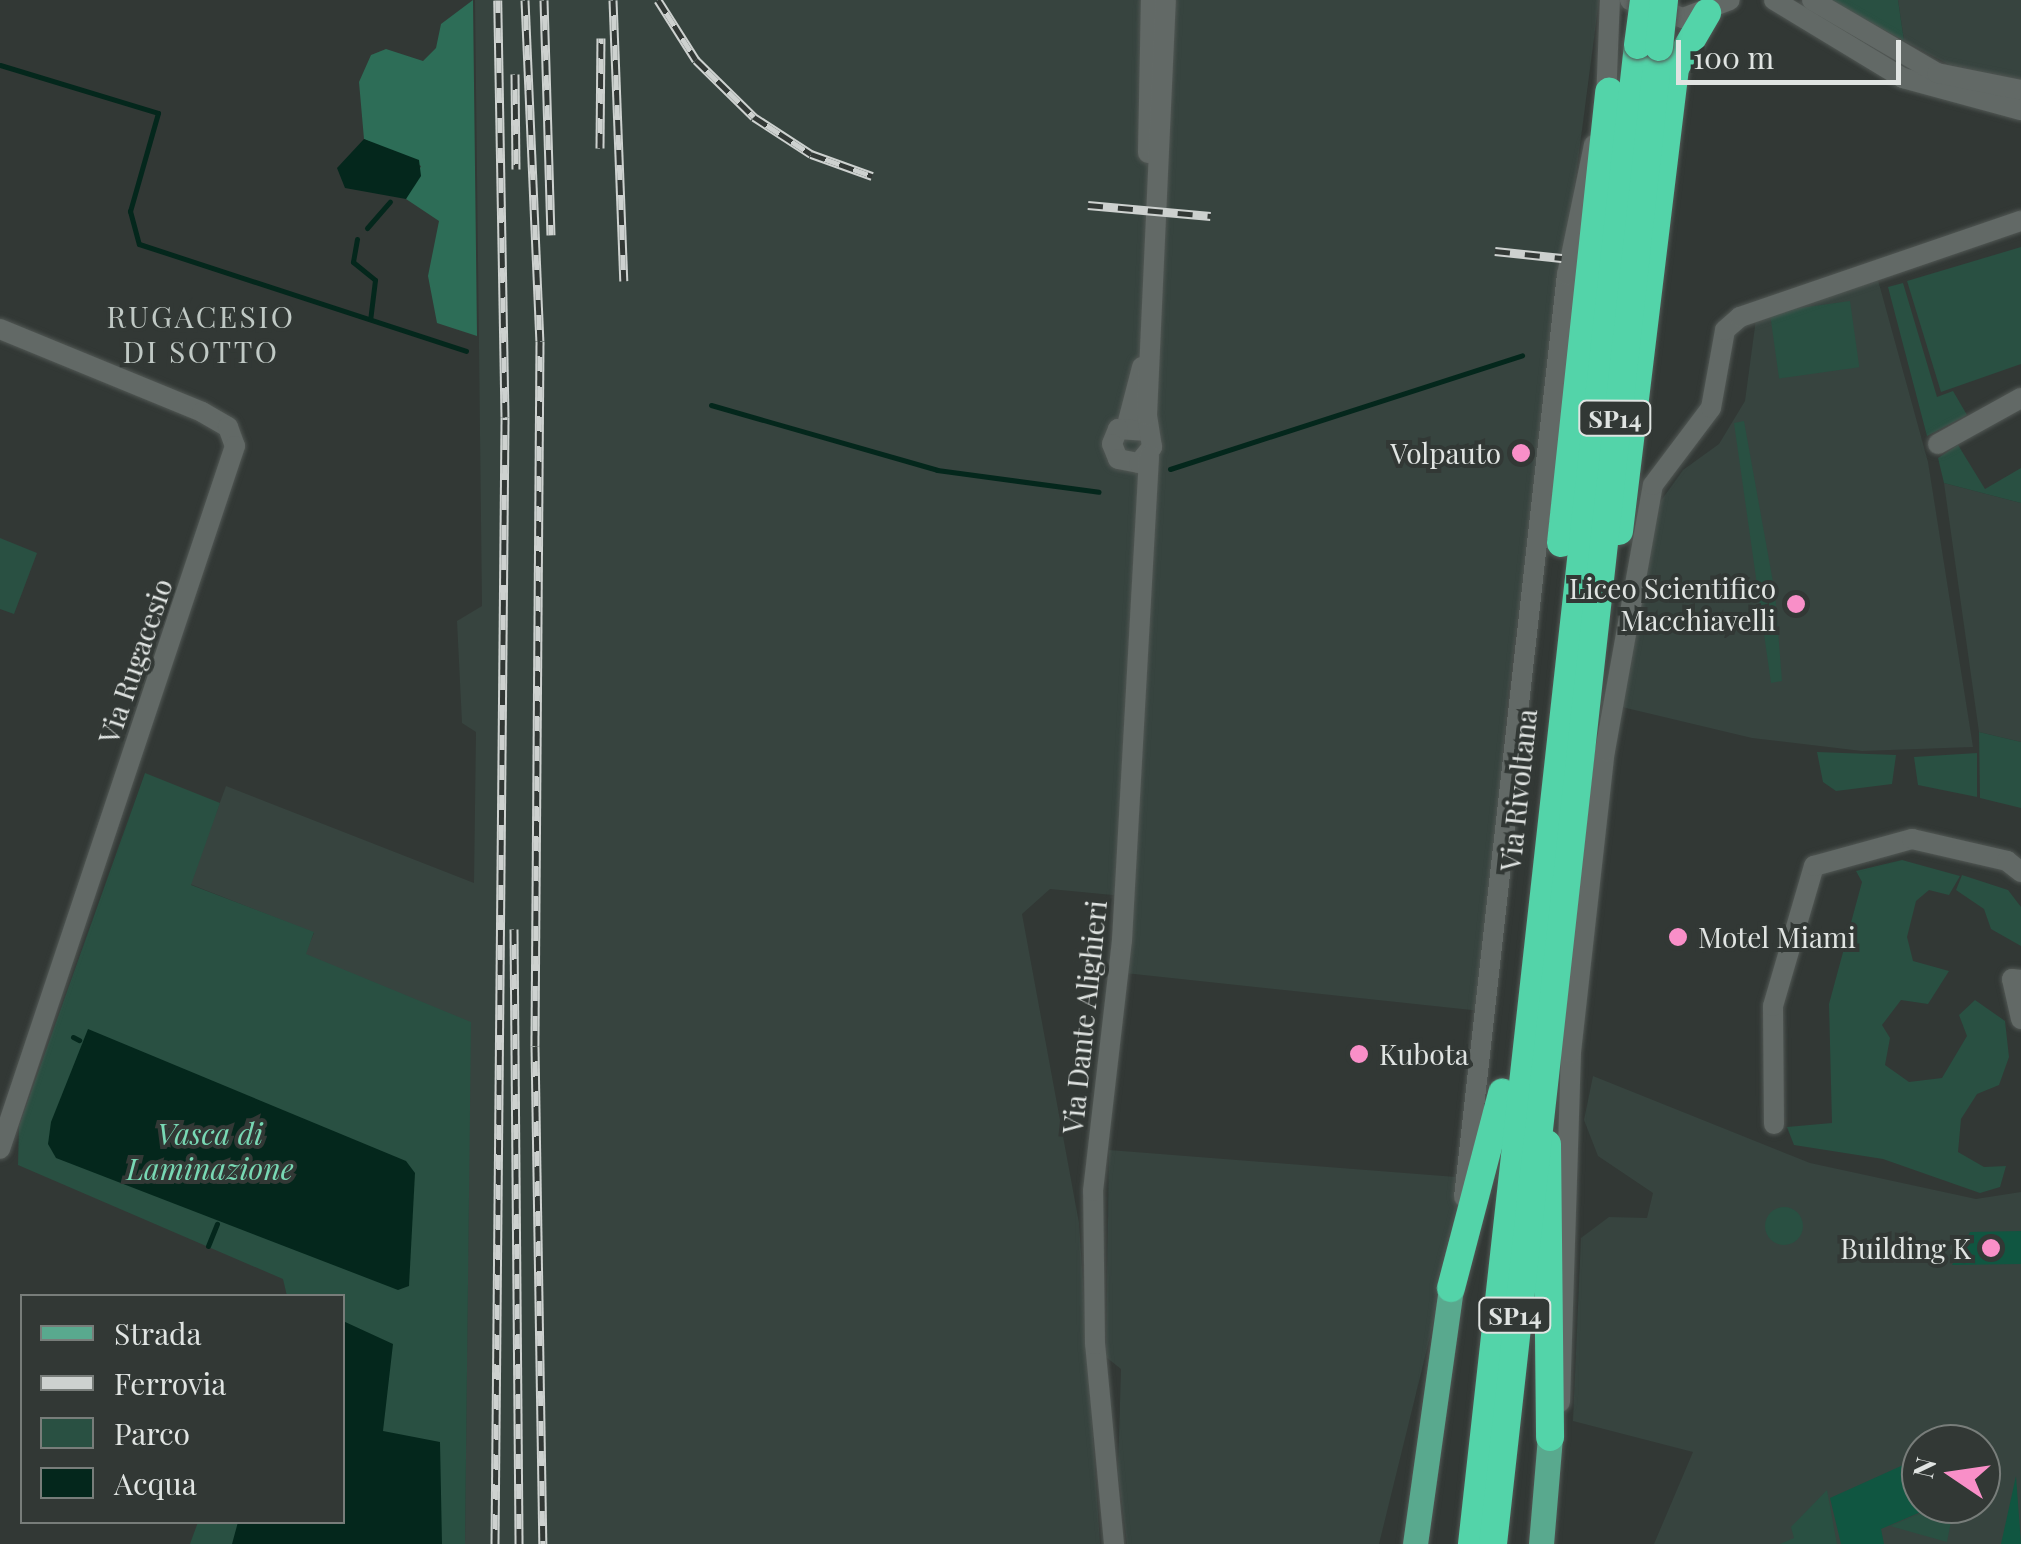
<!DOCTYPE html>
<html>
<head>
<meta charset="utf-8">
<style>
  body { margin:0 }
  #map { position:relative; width:2021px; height:1544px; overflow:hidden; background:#323835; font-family:"Playfair Display",serif }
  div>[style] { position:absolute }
  .built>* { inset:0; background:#37443f }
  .green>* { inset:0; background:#295042; transform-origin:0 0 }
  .round { border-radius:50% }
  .forest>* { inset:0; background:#2d6d57 }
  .water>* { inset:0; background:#04271c }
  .stream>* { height:5px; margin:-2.5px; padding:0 2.5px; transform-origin:2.5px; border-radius:2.5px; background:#04271c }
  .building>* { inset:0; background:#105641 }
  .roads { filter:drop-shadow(0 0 2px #515754) drop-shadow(0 0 2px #515754) }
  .minor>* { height:20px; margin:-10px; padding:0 10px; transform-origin:10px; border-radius:10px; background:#626966 }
  .major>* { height:25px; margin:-12.5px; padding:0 12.5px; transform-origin:12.5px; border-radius:12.5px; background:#59a98e }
  .highway>* { height:28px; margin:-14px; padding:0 14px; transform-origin:14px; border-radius:14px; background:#53d4a9 }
  .rail>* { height:9px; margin-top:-4.5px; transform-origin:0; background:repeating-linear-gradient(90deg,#323835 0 15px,#cdd1cf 0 30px); box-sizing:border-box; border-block:2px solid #cdd1cf }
  .bridges { filter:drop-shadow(0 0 2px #515754) drop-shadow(0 0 2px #515754) }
  .highway-bridge>* { height:28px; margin:-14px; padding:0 14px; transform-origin:14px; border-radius:14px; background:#53d4a9 }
  .dots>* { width:28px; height:28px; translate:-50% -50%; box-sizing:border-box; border:5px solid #323835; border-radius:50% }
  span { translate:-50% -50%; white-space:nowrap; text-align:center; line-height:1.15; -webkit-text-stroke:8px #323835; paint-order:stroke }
  .shield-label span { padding:2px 8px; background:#323835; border:2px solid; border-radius:8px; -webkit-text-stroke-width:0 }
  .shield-label { font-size:25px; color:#e0e4e2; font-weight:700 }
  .poi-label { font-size:28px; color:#e0e4e2 }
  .right { translate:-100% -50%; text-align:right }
  .left { translate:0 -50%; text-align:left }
  .street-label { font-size:28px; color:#e0e4e2 }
  .neighbourhood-label { font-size:30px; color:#c0c9c5; letter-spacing:2.5px }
  .water-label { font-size:30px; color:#78d8b4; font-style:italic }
  .legend { position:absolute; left:20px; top:1294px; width:325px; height:230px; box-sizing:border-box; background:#323835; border:2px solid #787d7a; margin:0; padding:12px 18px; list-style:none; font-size:30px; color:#e0e4e2 }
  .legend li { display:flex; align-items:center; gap:20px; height:50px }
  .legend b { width:50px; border:2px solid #787d7a }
  .north { position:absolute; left:1901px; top:1424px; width:100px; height:100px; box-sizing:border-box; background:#323835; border:2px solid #787d7a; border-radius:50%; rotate:283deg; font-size:28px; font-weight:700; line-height:40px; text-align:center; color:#e0e4e2 }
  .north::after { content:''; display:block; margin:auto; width:35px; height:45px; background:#f98fc8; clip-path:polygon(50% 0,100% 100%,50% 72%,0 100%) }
  .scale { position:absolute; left:1676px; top:40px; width:225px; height:45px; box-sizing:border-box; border:5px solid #e0e4e2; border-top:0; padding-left:12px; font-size:30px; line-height:35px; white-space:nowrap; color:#e0e4e2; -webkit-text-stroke:8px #323835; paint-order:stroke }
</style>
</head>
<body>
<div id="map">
  <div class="built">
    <i style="clip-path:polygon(475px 0,1599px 0,1508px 694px,1481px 1011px,1125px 973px,1123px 896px,1050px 889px,1022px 914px,1079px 1223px,1100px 1544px,465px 1544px,469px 1165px,305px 954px,314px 933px,190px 884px,226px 786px,474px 883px,476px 732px,462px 723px,457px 621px,482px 606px)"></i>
    <i style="clip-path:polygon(1898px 0,2021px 0,2021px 80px,1950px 65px,1904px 41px)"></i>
    <i style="clip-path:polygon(1878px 280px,1928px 462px,1973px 747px,1862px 751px,1752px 738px,1622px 707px,1660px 502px,1683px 470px,1719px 444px,1745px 401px,1756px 319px)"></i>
    <i style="clip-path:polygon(1944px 483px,2021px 503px,2021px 742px,1979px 732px)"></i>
    <i style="clip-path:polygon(evenodd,1593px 1076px,1810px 1163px,1976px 1199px,2021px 1192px,2021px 1544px,1654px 1544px,1693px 1452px,1573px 1421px,1581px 1238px,1609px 1217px,1647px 1218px,1653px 1193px,1598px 1156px,1584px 1120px,1593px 1076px,1921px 1444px,1981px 1444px,1981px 1504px,1921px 1504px,1921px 1444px)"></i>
    <i style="clip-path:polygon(1109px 1150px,1469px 1178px,1379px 1544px,1127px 1544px,1118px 1472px,1121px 1369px,1106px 1357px)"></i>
  </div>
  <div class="green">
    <i style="clip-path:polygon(1830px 0,1898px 0,1904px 41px)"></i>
    <i style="clip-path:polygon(2021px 247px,2021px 364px,1941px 392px,1907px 281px)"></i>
    <i style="clip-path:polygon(1903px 283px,1937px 397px,1953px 391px,1967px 415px,1927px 436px,1888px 287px)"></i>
    <i style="left:1850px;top:301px;width:67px;height:81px;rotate:82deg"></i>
    <i style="clip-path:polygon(1744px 421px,1775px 593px,1782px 681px,1771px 683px,1734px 423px)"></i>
    <i style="clip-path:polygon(1958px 445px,1985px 489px,2021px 468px,2021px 503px,1944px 483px,1938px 458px)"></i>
    <i style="clip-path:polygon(0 538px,37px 553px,14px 614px,0 609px)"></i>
    <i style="clip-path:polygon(1979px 732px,2021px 742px,2021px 808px,1980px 798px)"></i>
    <i style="clip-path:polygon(1817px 752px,1896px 755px,1892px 784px,1836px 791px,1823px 782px)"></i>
    <i style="clip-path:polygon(1977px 753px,1977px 797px,1918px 785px,1914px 757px)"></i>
    <i style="clip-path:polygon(145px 773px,220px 803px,191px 885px,314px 932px,306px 954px,471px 1022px,465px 1544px,190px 1544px,198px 1522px,342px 1522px,342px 1296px,287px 1296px,283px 1279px,18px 1165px,19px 1126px)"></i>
    <i style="clip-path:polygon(1902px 860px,1960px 876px,1949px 895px,1929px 890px,1916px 901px,1907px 937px,1913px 961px,1949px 971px,1928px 1004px,1901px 1000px,1882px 1025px,1890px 1038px,1885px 1065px,1909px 1082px,1942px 1078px,1967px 1036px,1959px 1015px,1975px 1000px,2005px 1021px,2009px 1057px,1999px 1085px,1977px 1094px,1961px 1119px,1958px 1152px,1984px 1167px,2006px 1166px,2000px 1187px,1980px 1193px,1883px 1159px,1794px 1145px,1787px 1127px,1832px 1123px,1829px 1004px,1862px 882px,1856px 871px)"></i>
    <i style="clip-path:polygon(1962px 875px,2008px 890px,2021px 907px,2021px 946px,1991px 929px,1984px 909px,1956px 890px)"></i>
    <i class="round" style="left:1765px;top:1207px;width:38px;height:38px"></i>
    <i style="clip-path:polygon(1981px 1453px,1992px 1454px,1979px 1516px,1953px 1511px,1947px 1542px,1890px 1526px,1943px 1504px,1981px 1504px)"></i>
    <i style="clip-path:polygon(1827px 1490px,1837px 1544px,1780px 1544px,1794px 1538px,1791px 1527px)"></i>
  </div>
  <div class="forest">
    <i style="clip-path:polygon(473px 0,477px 336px,437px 323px,428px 276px,439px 221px,406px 199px,421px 166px,364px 139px,359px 82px,371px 55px,386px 49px,423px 61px,436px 48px,441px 24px)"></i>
  </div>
  <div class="water">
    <i style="clip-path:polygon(364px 139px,419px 160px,421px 176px,406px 199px,345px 188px,337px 168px)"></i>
    <i style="clip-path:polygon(88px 1029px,406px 1161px,415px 1173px,409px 1286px,398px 1290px,56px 1158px,48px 1144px,51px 1122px)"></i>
    <i style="clip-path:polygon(343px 1321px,393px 1344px,383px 1431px,440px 1442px,442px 1544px,232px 1544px,238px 1522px,342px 1522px)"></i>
  </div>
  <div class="stream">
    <i style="left:0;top:65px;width:165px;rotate:16.9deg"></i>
    <i style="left:158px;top:113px;width:102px;rotate:105.9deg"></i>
    <i style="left:130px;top:211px;width:34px;rotate:75deg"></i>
    <i style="left:139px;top:244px;width:344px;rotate:18.1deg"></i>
    <i style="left:367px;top:228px;width:35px;rotate:-49deg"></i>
    <i style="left:357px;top:239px;width:23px;rotate:100deg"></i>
    <i style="left:353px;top:262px;width:28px;rotate:39deg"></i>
    <i style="left:375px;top:280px;width:38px;rotate:97deg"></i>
    <i style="left:711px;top:405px;width:235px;rotate:16deg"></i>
    <i style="left:937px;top:470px;width:163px;rotate:7.7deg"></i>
    <i style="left:1170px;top:469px;width:370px;rotate:-17.9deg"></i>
    <i style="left:73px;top:1037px;width:7px;rotate:27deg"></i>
    <i style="left:208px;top:1246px;width:24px;rotate:-68deg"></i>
  </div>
  <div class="building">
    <i style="clip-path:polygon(2021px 1231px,2021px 1264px,1952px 1265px,1970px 1232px)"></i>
    <i style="clip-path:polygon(1921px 1457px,1921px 1512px,1881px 1529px,1884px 1544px,1841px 1544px,1830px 1498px)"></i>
    <i style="clip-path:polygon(2016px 1476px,2021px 1544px,2001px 1544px)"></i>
  </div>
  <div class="roads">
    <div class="minor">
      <i style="left:1630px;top:0;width:56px;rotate:18.8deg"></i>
      <i style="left:1683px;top:18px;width:50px;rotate:-21deg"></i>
      <i style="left:1774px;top:0;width:151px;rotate:31.2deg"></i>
      <i style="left:1903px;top:78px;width:122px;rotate:15.2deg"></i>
      <i style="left:1812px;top:0;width:145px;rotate:30.3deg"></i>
      <i style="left:1937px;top:73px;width:86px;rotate:11.4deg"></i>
      <i style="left:1606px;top:102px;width:102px;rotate:-87.8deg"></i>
      <i style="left:1148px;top:153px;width:153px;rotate:-88.9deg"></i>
      <i style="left:0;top:329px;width:218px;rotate:22.3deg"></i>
      <i style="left:202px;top:412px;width:30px;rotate:30deg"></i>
      <i style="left:228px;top:427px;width:20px;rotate:70deg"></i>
      <i style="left:235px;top:446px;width:741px;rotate:108.48deg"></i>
      <i style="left:1127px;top:425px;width:60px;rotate:-75.5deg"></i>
      <i style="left:1147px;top:431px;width:29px;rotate:-176deg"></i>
      <i style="left:1118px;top:429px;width:16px;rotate:112deg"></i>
      <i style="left:1112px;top:444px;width:16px;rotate:68deg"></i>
      <i style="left:1118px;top:459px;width:21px;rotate:11deg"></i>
      <i style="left:1139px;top:463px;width:21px;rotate:-51deg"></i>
      <i style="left:1152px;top:447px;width:32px;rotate:-99deg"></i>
      <i style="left:1147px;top:415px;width:415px;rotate:-87.4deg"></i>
      <i style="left:1938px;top:444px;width:95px;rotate:-29deg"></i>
      <i style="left:2021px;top:980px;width:9px;rotate:-174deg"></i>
      <i style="left:2012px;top:979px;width:41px;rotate:77.3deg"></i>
      <i style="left:1774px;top:1124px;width:118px;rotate:-90.5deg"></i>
      <i style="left:1773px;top:1006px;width:146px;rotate:-73.7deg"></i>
      <i style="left:1814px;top:866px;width:102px;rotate:-15.4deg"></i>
      <i style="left:1912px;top:839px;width:98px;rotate:13deg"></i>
      <i style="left:2007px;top:861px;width:18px;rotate:38deg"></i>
      <i style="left:1464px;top:1197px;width:928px;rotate:-83.63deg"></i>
      <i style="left:1567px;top:275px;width:133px;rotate:-78.3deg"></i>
      <i style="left:1560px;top:1402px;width:350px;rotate:-88.2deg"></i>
      <i style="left:1571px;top:1052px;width:303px;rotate:-83.6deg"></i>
      <i style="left:1605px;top:751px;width:270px;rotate:-79.8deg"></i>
      <i style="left:1653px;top:485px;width:96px;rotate:-53deg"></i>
      <i style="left:1711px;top:408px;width:79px;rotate:-79.8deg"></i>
      <i style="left:1725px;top:330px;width:20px;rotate:-41deg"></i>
      <i style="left:1740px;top:317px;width:297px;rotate:-18.9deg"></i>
      <i style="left:1114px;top:1544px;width:201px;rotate:-95.4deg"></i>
      <i style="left:1095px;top:1344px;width:153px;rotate:-90.7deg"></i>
      <i style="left:1093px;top:1191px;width:253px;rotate:-83.4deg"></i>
      <i style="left:1122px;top:940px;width:485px;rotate:-86.8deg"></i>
    </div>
    <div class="major">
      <i style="left:1415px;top:1544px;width:259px;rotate:-82deg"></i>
      <i style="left:1541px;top:1544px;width:107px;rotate:-85.2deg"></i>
    </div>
    <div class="highway">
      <i style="left:1619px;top:531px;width:466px;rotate:-83.1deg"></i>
      <i style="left:1675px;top:68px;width:64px;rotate:-59.8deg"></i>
      <i style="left:1561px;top:543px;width:454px;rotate:-83.9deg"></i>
      <i style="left:1547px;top:1144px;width:293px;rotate:89.4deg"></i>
      <i style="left:1451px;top:1288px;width:202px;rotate:-75.3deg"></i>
      <i style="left:1472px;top:1544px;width:1508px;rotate:-83.68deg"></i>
      <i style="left:1493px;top:1544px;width:1506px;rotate:-83.67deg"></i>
    </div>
  </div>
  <div class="rail">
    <i style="left:525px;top:0;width:341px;rotate:87.5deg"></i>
    <i style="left:540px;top:341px;width:705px;rotate:90.41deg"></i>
    <i style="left:535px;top:1046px;width:498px;rotate:89.1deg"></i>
    <i style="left:544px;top:0;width:235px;rotate:88.3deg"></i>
    <i style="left:613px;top:0;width:281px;rotate:87.8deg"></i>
    <i style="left:658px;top:0;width:71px;rotate:57.7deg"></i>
    <i style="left:696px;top:60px;width:81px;rotate:44.5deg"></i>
    <i style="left:754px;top:117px;width:68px;rotate:33deg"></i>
    <i style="left:811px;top:154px;width:65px;rotate:19.8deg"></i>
    <i style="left:515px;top:74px;width:95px;rotate:89.4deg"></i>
    <i style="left:600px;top:148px;width:110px;rotate:-89.5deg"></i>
    <i style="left:1088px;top:205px;width:123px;rotate:5.1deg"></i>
    <i style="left:1495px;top:251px;width:67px;rotate:6deg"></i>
    <i style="left:514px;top:929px;width:615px;rotate:89.53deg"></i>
    <i style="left:495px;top:1544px;width:1127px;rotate:-89.49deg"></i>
    <i style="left:505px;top:417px;width:417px;rotate:-91deg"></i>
  </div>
  <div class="bridges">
    <div class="highway-bridge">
      <i style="left:1638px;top:45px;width:45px;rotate:-82.4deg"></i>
      <i style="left:1659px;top:47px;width:47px;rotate:-83.9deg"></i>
    </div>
  </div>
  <div class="dots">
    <i style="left:1521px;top:453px;background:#f98fc8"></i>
    <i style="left:1796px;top:604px;background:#f98fc8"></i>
    <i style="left:1678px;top:937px;background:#f98fc8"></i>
    <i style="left:1359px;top:1054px;background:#f98fc8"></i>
    <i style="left:1991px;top:1248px;background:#f98fc8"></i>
  </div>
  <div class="shield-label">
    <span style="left:1615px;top:418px">SP14</span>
    <span style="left:1515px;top:1315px">SP14</span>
  </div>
  <div class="poi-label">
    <span class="right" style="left:1501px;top:453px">Volpauto</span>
    <span class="right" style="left:1776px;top:604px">Liceo Scientifico<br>Macchiavelli</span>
    <span class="left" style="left:1698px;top:937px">Motel Miami</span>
    <span class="left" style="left:1379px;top:1054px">Kubota</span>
    <span class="right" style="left:1971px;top:1248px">Building K</span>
  </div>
  <div class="street-label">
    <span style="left:135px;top:661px;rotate:-71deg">Via Rugacesio</span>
    <span style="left:1518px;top:790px;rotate:-84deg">Via Rivoltana</span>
    <span style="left:1084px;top:1017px;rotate:-84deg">Via Dante Alighieri</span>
  </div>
  <div class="neighbourhood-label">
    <span style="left:201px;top:333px">RUGACESIO<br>DI SOTTO</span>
  </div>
  <div class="water-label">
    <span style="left:210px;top:1150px">Vasca di<br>Laminazione</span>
  </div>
  <ul class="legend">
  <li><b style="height:12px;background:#59a98e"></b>Strada</li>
  <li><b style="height:12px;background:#cdd1cf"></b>Ferrovia</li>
  <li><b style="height:28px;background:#295042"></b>Parco</li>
  <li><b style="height:28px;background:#04271c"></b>Acqua</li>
  </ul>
  <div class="north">N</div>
  <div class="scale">100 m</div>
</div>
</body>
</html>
